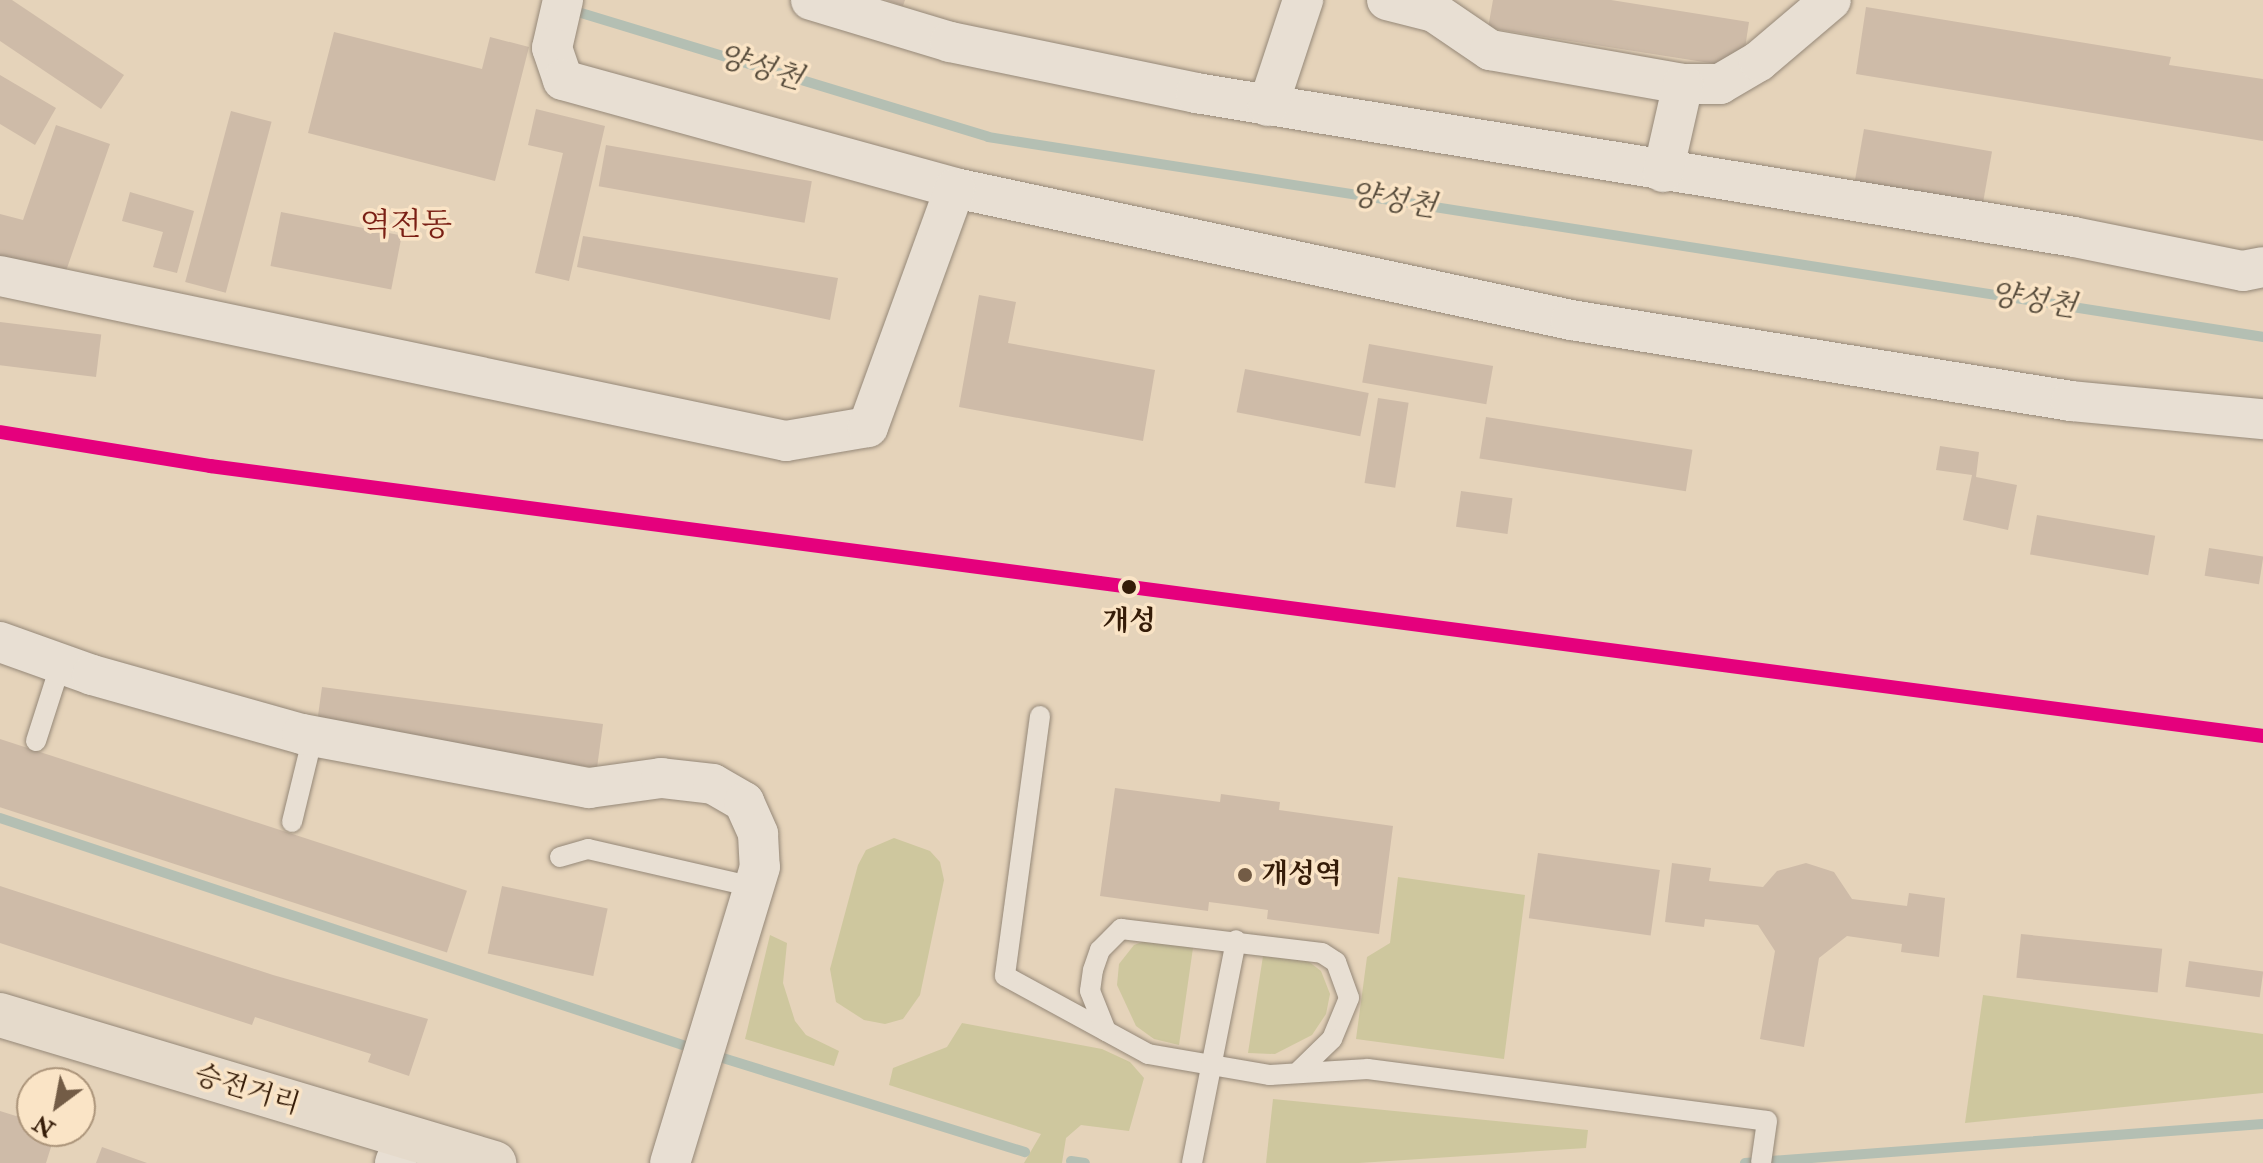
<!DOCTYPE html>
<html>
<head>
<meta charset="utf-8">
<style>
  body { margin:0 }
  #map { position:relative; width:2263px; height:1163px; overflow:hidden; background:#e5d3ba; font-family:"IM FELL Double Pica","Noto Serif KR",serif }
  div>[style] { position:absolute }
  .green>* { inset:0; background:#cec79e }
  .stream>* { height:10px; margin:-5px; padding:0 5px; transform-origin:5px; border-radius:5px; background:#b4bfb3 }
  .building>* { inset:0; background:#cebba8; transform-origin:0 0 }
  .roads { filter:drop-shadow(0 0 2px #958878) drop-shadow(0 0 2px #958878) }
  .lane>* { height:20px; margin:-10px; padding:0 10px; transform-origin:10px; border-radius:10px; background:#e8dfd3 }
  .street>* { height:40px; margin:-20px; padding:0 20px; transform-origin:20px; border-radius:20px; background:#e8dfd3 }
  .primary>* { height:44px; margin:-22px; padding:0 22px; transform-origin:22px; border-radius:22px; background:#e5dacb }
  .rail>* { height:9px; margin-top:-4.5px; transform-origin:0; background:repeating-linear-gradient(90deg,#fae4c6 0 18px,#a69d91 0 36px); box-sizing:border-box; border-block:2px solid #a69d91 }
  .rail-1>* { height:14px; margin:-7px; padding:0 7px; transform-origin:7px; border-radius:7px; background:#e5007d }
  .dots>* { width:22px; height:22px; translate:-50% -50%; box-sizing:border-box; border:4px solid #fae4c6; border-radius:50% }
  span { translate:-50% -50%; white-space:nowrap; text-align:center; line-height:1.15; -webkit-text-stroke:7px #fae4c6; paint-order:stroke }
  .stop-label { font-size:28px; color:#351c08; font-weight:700 }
  .poi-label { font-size:28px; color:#351c08; font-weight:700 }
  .left { translate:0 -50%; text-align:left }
  .street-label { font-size:28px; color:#351c08 }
  .water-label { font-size:30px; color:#554a3a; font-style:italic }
  .quarter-label { font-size:32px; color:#7a1f14 }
  .north { position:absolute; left:16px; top:1067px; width:80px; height:80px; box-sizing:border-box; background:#fae4c6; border:2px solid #ab947a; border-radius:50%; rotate:212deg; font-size:22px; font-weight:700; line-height:32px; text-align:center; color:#351c08 }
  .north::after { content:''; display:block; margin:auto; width:28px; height:36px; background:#735c46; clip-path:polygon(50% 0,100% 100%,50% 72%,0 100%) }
</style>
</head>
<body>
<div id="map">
  <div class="green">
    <i style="clip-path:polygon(894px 838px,930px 851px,940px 862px,944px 880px,920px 995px,903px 1019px,885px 1024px,864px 1020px,836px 1002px,830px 969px,858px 865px,866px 850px)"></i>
    <i style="clip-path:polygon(1398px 877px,1525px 895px,1504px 1059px,1356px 1039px,1367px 957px,1390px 943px)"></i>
    <i style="clip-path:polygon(770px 935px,787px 943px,783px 983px,795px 1021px,806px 1035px,839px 1051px,834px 1066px,745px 1039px)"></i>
    <i style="clip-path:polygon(1150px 939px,1193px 948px,1179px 1045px,1154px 1039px,1136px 1026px,1117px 985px,1119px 964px,1134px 945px)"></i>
    <i style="clip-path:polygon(1263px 956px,1308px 961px,1321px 971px,1330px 994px,1326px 1014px,1312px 1035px,1275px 1054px,1248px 1053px)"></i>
    <i style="clip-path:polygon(1983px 995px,2263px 1034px,2263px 1093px,1965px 1123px)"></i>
    <i style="clip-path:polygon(962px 1023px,1102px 1049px,1130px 1062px,1144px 1078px,1129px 1131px,1081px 1125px,1066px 1138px,1062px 1163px,1024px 1163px,1041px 1134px,889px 1085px,893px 1068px,947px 1047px)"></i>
    <i style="clip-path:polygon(1273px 1099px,1588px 1130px,1586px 1148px,1359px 1163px,1266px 1163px)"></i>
  </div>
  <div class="stream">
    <i style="left:568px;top:9px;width:439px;rotate:16.9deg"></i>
    <i style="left:988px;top:137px;width:1291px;rotate:8.91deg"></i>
    <i style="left:0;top:818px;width:732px;rotate:18.39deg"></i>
    <i style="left:710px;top:1054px;width:330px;rotate:17.3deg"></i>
    <i style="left:1071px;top:1161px;width:14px;rotate:8deg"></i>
    <i style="left:1745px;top:1163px;width:519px;rotate:-4.31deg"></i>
  </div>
  <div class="building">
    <i style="clip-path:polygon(0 0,12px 0,124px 75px,101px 109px,0 41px)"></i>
    <i style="clip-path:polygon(886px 0,905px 0,903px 6px)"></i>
    <i style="clip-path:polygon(1493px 0,1611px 0,1749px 22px,1742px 68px,1488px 28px)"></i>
    <i style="clip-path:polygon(1866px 7px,2171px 57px,2169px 65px,2263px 79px,2263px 141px,1856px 74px)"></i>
    <i style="clip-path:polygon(334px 32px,482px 69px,490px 37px,529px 47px,495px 181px,308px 133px)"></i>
    <i style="clip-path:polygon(0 75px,56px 108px,35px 145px,0 124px)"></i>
    <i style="clip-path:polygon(536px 109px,605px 126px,569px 281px,535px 273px,563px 153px,528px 145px)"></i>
    <i style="left:231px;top:111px;width:42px;height:177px;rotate:15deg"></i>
    <i style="clip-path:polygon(56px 125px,110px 144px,65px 274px,0 257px,0 214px,23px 220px)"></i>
    <i style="left:1864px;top:129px;width:130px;height:67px;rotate:10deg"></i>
    <i style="left:606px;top:145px;width:209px;height:42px;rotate:10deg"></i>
    <i style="clip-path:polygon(130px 192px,194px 211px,177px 273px,153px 267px,163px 232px,122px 221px)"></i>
    <i style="left:281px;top:212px;width:123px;height:55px;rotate:11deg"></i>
    <i style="clip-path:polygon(583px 236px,838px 278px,830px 320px,577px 267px)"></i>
    <i style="clip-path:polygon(979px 295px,1016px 302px,1008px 343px,1155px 370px,1143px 441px,959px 407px)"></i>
    <i style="left:0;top:322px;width:102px;height:43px;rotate:7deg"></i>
    <i style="left:1369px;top:344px;width:126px;height:39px;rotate:10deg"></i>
    <i style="left:1245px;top:369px;width:126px;height:44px;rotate:11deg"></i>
    <i style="left:1378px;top:398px;width:31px;height:86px;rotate:9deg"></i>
    <i style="left:1486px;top:417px;width:209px;height:42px;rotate:9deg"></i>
    <i style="clip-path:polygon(1940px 446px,1979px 452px,1976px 477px,2017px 485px,2008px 530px,1963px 520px,1972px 475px,1936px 470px)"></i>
    <i style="left:1461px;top:491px;width:52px;height:36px;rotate:8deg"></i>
    <i style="left:2037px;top:515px;width:120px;height:40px;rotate:10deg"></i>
    <i style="left:2209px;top:548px;width:55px;height:28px;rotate:9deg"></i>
    <i style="clip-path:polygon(322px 687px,603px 724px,597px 768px,430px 746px,317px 723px)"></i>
    <i style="left:0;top:739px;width:491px;height:65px;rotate:18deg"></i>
    <i style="clip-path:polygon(1115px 788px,1220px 802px,1221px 794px,1280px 802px,1279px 810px,1393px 826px,1379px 934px,1267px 919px,1268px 910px,1240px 906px,1209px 902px,1208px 911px,1100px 896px)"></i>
    <i style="left:1538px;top:853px;width:123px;height:66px;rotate:8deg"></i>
    <i style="clip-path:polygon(1672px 863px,1711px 868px,1709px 881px,1763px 887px,1777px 871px,1806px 863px,1834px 872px,1852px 899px,1907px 906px,1909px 893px,1945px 898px,1939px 957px,1901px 952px,1902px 944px,1847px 936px,1819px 958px,1804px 1047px,1760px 1039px,1775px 951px,1758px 925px,1705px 919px,1704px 927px,1665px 922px)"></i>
    <i style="clip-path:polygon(0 886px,273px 975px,428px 1019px,409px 1076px,368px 1062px,371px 1054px,255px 1017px,252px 1025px,0 943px)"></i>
    <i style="left:502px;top:886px;width:108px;height:69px;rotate:12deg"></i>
    <i style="left:2021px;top:934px;width:142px;height:44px;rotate:6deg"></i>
    <i style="left:2189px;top:961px;width:75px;height:26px;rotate:8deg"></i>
    <i style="clip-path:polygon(0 1111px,32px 1121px,32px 1131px,56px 1131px,46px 1163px,0 1163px)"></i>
    <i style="clip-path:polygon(102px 1147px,147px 1163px,96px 1163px)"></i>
  </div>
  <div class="roads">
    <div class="lane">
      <i style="left:1040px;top:716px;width:262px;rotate:97.7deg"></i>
      <i style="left:1005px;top:976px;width:163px;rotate:28.6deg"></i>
      <i style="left:1148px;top:1054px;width:124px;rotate:9.8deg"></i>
      <i style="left:1270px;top:1075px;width:98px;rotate:-3.5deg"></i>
      <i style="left:1368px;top:1069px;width:402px;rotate:7.4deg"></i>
      <i style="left:1767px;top:1121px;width:42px;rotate:98.1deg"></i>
      <i style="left:36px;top:741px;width:82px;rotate:-72.2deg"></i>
      <i style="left:292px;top:822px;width:89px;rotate:-76.3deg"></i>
      <i style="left:560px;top:857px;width:29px;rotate:-16deg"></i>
      <i style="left:588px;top:849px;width:170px;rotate:12.9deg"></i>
      <i style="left:1106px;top:1031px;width:43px;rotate:-111.8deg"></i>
      <i style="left:1090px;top:991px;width:21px;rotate:-82deg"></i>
      <i style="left:1093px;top:970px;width:21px;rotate:-71deg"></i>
      <i style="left:1100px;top:950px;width:30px;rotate:-45deg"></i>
      <i style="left:1121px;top:929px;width:202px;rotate:6.8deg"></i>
      <i style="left:1322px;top:953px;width:17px;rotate:33deg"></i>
      <i style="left:1336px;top:962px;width:38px;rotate:70deg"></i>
      <i style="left:1349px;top:998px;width:44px;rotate:112.5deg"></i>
      <i style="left:1332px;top:1039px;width:45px;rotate:135.9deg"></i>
      <i style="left:1192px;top:1163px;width:227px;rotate:-78.8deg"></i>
    </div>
    <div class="street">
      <i style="left:563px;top:0;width:49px;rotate:102.9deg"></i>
      <i style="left:552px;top:48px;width:34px;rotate:71deg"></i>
      <i style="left:563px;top:80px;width:407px;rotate:15.4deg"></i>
      <i style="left:955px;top:188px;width:630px;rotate:12.09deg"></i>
      <i style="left:1571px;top:320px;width:507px;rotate:9.2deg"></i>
      <i style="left:2071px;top:401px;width:193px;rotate:5.4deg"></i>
      <i style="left:811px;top:0;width:145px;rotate:16.8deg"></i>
      <i style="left:950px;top:42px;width:251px;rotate:11.7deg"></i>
      <i style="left:1196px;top:93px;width:890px;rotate:9.31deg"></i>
      <i style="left:2074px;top:237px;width:172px;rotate:11.4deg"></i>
      <i style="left:2243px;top:271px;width:20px;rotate:-11deg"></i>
      <i style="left:1387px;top:0;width:49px;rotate:14.3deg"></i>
      <i style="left:1434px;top:12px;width:68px;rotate:34.2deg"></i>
      <i style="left:1490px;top:50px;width:196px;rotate:10deg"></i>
      <i style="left:1683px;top:84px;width:37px"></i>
      <i style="left:1720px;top:84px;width:45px;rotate:-30.5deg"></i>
      <i style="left:1759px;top:61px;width:94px;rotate:-40.3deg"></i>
      <i style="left:1268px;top:106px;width:112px;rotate:-71.7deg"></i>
      <i style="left:1663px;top:172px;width:90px;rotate:-77.2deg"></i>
      <i style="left:0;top:276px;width:803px;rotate:11.86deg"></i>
      <i style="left:786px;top:441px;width:83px;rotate:-9.7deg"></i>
      <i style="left:868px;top:427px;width:254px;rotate:-70deg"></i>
      <i style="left:0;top:642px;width:98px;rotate:19.7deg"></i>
      <i style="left:92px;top:675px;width:218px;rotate:15.7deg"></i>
      <i style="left:302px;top:734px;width:292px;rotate:10.7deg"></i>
      <i style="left:589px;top:788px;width:73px;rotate:-7.9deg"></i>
      <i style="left:661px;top:778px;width:52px;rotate:6.6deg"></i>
      <i style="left:713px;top:784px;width:36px;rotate:30deg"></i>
      <i style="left:744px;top:802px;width:35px;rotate:66deg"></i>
      <i style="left:758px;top:834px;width:33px;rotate:87deg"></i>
      <i style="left:760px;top:867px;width:309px;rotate:106.9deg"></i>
      <i style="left:395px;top:1163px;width:26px;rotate:-69deg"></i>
    </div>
    <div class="primary">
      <i style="left:0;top:1015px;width:516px;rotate:16.68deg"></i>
    </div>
  </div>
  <div class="rail">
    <i style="left:0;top:432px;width:213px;rotate:9.2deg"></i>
    <i style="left:210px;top:466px;width:927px;rotate:7.32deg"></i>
  </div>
  <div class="rail-1">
    <i style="left:0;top:432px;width:213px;rotate:9.2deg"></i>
    <i style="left:210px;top:466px;width:2071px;rotate:7.49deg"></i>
  </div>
  <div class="dots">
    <i style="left:1129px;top:587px;background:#351c08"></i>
    <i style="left:1245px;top:875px;background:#735c46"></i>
  </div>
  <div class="stop-label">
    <span style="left:1129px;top:622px">개성</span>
  </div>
  <div class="poi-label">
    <span class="left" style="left:1261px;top:875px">개성역</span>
  </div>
  <div class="street-label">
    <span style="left:247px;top:1090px;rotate:17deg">승전거리</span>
  </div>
  <div class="water-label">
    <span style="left:760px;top:68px;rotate:17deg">양성천</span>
    <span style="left:1393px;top:201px;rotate:9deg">양성천</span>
    <span style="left:2033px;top:301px;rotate:9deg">양성천</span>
  </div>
  <div class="quarter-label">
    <span style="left:406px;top:225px">역전동</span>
  </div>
  <div class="north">N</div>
</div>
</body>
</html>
